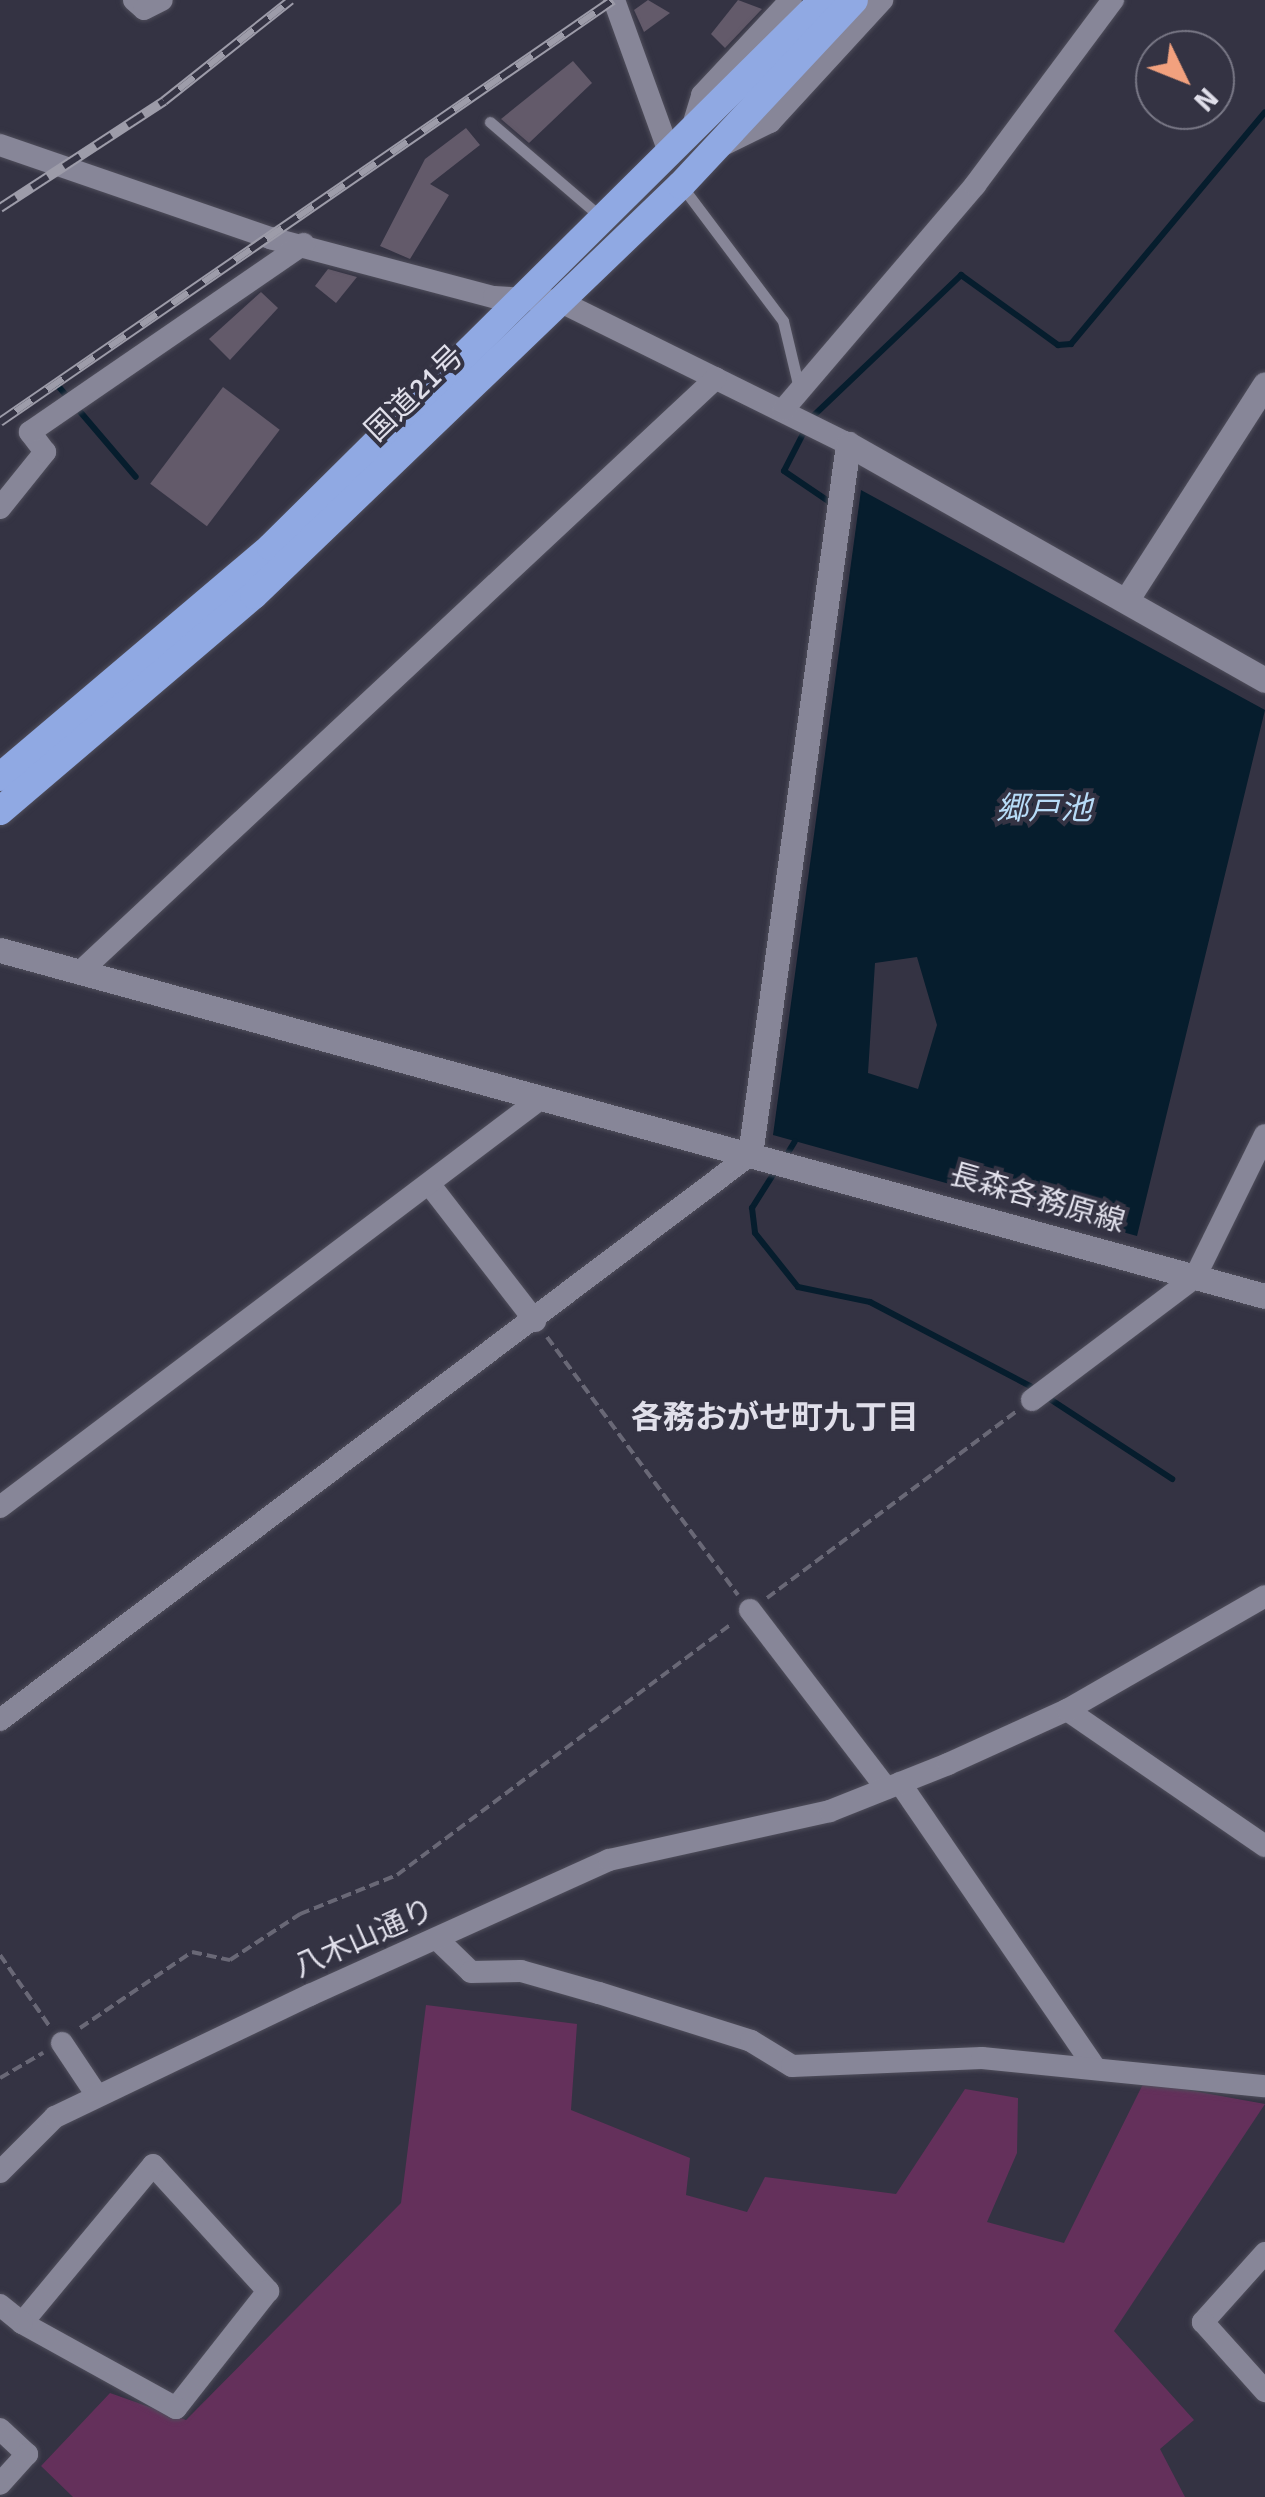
<!DOCTYPE html>
<html>
<head>
<meta charset="utf-8">
<style>
  body { margin:0 }
  #map { position:relative; width:1265px; height:2497px; overflow:hidden; background:#343343; font-family:Signika,"Noto Sans JP",sans-serif }
  div>[style] { position:absolute }
  .green>* { inset:0; background:#64305b }
  .water>* { inset:0; background:#061d2d }
  .stream>* { height:6px; margin:-3px; padding:0 3px; transform-origin:3px; border-radius:3px; background:#061d2d }
  .building>* { inset:0; background:#635a6a; transform-origin:0 0 }
  .path>* { height:4px; margin-top:-2px; transform-origin:0; background:repeating-linear-gradient(90deg,#696876 0 10px,transparent 0 15px) }
  .roads { filter:drop-shadow(0 0 2px #4f4e5b) drop-shadow(0 0 2px #4f4e5b) }
  .service>* { height:11px; margin:-5.5px; padding:0 5.5px; transform-origin:5.5px; border-radius:5.5px; background:#878698 }
  .minor>* { height:22px; margin:-11px; padding:0 11px; transform-origin:11px; border-radius:11px; background:#878698 }
  .tertiary>* { height:25px; margin:-12.5px; padding:0 12.5px; transform-origin:12.5px; border-radius:12.5px; background:#878698 }
  .secondary>* { height:25px; margin:-12.5px; padding:0 12.5px; transform-origin:12.5px; border-radius:12.5px; background:#878698 }
  .trunk>* { height:28px; margin:-14px; padding:0 14px; transform-origin:14px; border-radius:14px; background:#90a9e3 }
  .rail>* { height:10px; margin-top:-5px; transform-origin:0; background:repeating-linear-gradient(90deg,#343343 0 19px,#9d9ca9 0 38px); box-sizing:border-box; border-block:2px solid #9d9ca9 }
  span { translate:-50% -50%; white-space:nowrap; text-align:center; line-height:1.15; -webkit-text-stroke:8px #343343; paint-order:stroke }
  .street-label { font-size:30px; color:#e0dfea }
  .water-label { font-size:32px; color:#b7dbf7; font-style:italic }
  .neighbourhood-label { font-size:32px; color:#e0dfea; font-weight:700 }
  .north { position:absolute; left:1135px; top:30px; width:100px; height:100px; box-sizing:border-box; background:#343343; border:2px solid #797886; border-radius:50%; rotate:133deg; font-size:28px; font-weight:700; line-height:40px; text-align:center; color:#e0dfea }
  .north::after { content:''; display:block; margin:auto; width:35px; height:45px; background:#f2a17e; clip-path:polygon(50% 0,100% 100%,50% 72%,0 100%) }
</style>
</head>
<body>
<div id="map">
  <div class="green">
    <i style="clip-path:polygon(426px 2005px,577px 2024px,571px 2110px,690px 2158px,686px 2195px,747px 2212px,765px 2177px,896px 2194px,965px 2089px,1018px 2098px,1017px 2153px,987px 2222px,1064px 2243px,1144px 2082px,1265px 2104px,1114px 2331px,1194px 2420px,1160px 2449px,1185px 2497px,73px 2497px,41px 2466px,110px 2393px,186px 2420px,401px 2203px)"></i>
  </div>
  <div class="water">
    <i style="clip-path:polygon(evenodd,861px 490px,1265px 710px,1137px 1236px,773px 1135px,861px 490px,917px 957px,937px 1025px,918px 1089px,868px 1073px,875px 963px,917px 957px)"></i>
  </div>
  <div class="stream">
    <i style="left:59px;top:387px;width:118px;rotate:49.5deg"></i>
    <i style="left:810px;top:419px;width:209px;rotate:-43.6deg"></i>
    <i style="left:961px;top:275px;width:120px;rotate:35.8deg"></i>
    <i style="left:1058px;top:345px;width:13px;rotate:-4deg"></i>
    <i style="left:1071px;top:344px;width:302px;rotate:-50.1deg"></i>
    <i style="left:805px;top:430px;width:46px;rotate:117.1deg"></i>
    <i style="left:784px;top:471px;width:57px;rotate:34.2deg"></i>
    <i style="left:786px;top:1156px;width:17px;rotate:-59deg"></i>
    <i style="left:776px;top:1170px;width:45px;rotate:122.3deg"></i>
    <i style="left:752px;top:1208px;width:25px;rotate:83deg"></i>
    <i style="left:755px;top:1233px;width:69px;rotate:51.5deg"></i>
    <i style="left:798px;top:1287px;width:74px;rotate:11.8deg"></i>
    <i style="left:870px;top:1302px;width:181px;rotate:27.7deg"></i>
    <i style="left:1030px;top:1386px;width:170px;rotate:33.2deg"></i>
  </div>
  <div class="building">
    <i style="clip-path:polygon(648px 0,670px 13px,644px 32px,634px 10px)"></i>
    <i style="clip-path:polygon(738px 0,762px 9px,725px 48px,711px 34px)"></i>
    <i style="clip-path:polygon(573px 61px,592px 83px,529px 143px,501px 119px)"></i>
    <i style="clip-path:polygon(466px 128px,480px 145px,430px 184px,449px 195px,410px 259px,380px 246px,425px 159px)"></i>
    <i style="clip-path:polygon(328px 269px,357px 277px,336px 303px,315px 286px)"></i>
    <i style="clip-path:polygon(261px 292px,278px 308px,230px 360px,209px 339px)"></i>
    <i style="left:223px;top:387px;width:71px;height:121px;rotate:37deg"></i>
  </div>
  <div class="path">
    <i style="left:547px;top:1337px;width:321px;rotate:53.5deg"></i>
    <i style="left:767px;top:1598px;width:311px;rotate:-36.8deg"></i>
    <i style="left:0;top:1955px;width:88px;rotate:55.2deg"></i>
    <i style="left:80px;top:2028px;width:135px;rotate:-34.2deg"></i>
    <i style="left:192px;top:1952px;width:39px;rotate:12deg"></i>
    <i style="left:230px;top:1960px;width:84px;rotate:-33.3deg"></i>
    <i style="left:300px;top:1914px;width:105px;rotate:-21.9deg"></i>
    <i style="left:397px;top:1875px;width:418px;rotate:-36.9deg"></i>
    <i style="left:0;top:2078px;width:50px;rotate:-30.2deg"></i>
  </div>
  <div class="roads">
    <div class="service">
      <i style="left:490px;top:122px;width:148px;rotate:40.6deg"></i>
      <i style="left:681px;top:185px;width:170px;rotate:53.1deg"></i>
      <i style="left:783px;top:321px;width:69px;rotate:76.6deg"></i>
    </div>
    <div class="minor">
      <i style="left:134px;top:0;width:13px;rotate:42deg"></i>
      <i style="left:144px;top:9px;width:20px;rotate:-27deg"></i>
      <i style="left:614px;top:0;width:165px;rotate:70.1deg"></i>
      <i style="left:691px;top:132px;width:39px;rotate:-73deg"></i>
      <i style="left:702px;top:95px;width:130px;rotate:-46.9deg"></i>
      <i style="left:0;top:145px;width:286px;rotate:19deg"></i>
      <i style="left:270px;top:238px;width:232px;rotate:14.8deg"></i>
      <i style="left:494px;top:297px;width:65px;rotate:3.5deg"></i>
      <i style="left:559px;top:301px;width:322px;rotate:26.3deg"></i>
      <i style="left:713px;top:150px;width:64px;rotate:-26.2deg"></i>
      <i style="left:770px;top:122px;width:166px;rotate:-47.4deg"></i>
      <i style="left:783px;top:410px;width:296px;rotate:-49.5deg"></i>
      <i style="left:975px;top:185px;width:231px;rotate:-53.3deg"></i>
      <i style="left:0;top:508px;width:72px;rotate:-51.2deg"></i>
      <i style="left:45px;top:452px;width:25px;rotate:-127deg"></i>
      <i style="left:30px;top:432px;width:332px;rotate:-34.5deg"></i>
      <i style="left:80px;top:972px;width:870px;rotate:-43.04deg"></i>
      <i style="left:430px;top:1185px;width:172px;rotate:52.3deg"></i>
      <i style="left:1032px;top:1400px;width:204px;rotate:-37deg"></i>
      <i style="left:1195px;top:1277px;width:158px;rotate:-63.8deg"></i>
      <i style="left:0;top:1507px;width:677px;rotate:-37.07deg"></i>
      <i style="left:750px;top:1610px;width:224px;rotate:52.6deg"></i>
      <i style="left:1067px;top:1710px;width:240px;rotate:34.5deg"></i>
      <i style="left:0;top:1720px;width:939px;rotate:-36.99deg"></i>
      <i style="left:900px;top:1783px;width:342px;rotate:55.6deg"></i>
      <i style="left:437px;top:1939px;width:47px;rotate:44.1deg"></i>
      <i style="left:471px;top:1972px;width:50px;rotate:-1.1deg"></i>
      <i style="left:521px;top:1971px;width:81px;rotate:15.8deg"></i>
      <i style="left:599px;top:1993px;width:159px;rotate:17.5deg"></i>
      <i style="left:751px;top:2041px;width:48px;rotate:31.4deg"></i>
      <i style="left:792px;top:2066px;width:190px;rotate:-2.4deg"></i>
      <i style="left:982px;top:2058px;width:284px;rotate:5.7deg"></i>
      <i style="left:62px;top:2043px;width:61px;rotate:56.3deg"></i>
      <i style="left:153px;top:2165px;width:171px;rotate:47.6deg"></i>
      <i style="left:268px;top:2291px;width:149px;rotate:128.2deg"></i>
      <i style="left:176px;top:2408px;width:176px;rotate:-151.1deg"></i>
      <i style="left:22px;top:2323px;width:205px;rotate:-50.3deg"></i>
      <i style="left:0;top:2172px;width:78px;rotate:-45deg"></i>
      <i style="left:55px;top:2117px;width:283px;rotate:-25.6deg"></i>
      <i style="left:310px;top:1995px;width:328px;rotate:-24.3deg"></i>
      <i style="left:609px;top:1860px;width:226px;rotate:-12.5deg"></i>
      <i style="left:830px;top:1811px;width:127px;rotate:-21.7deg"></i>
      <i style="left:948px;top:1764px;width:131px;rotate:-24.4deg"></i>
      <i style="left:1067px;top:1710px;width:228px;rotate:-29.9deg"></i>
      <i style="left:1265px;top:2253px;width:93px;rotate:131.9deg"></i>
      <i style="left:1203px;top:2322px;width:93px;rotate:48.1deg"></i>
      <i style="left:0;top:2305px;width:28px;rotate:39deg"></i>
      <i style="left:0;top:2429px;width:37px;rotate:43deg"></i>
      <i style="left:27px;top:2454px;width:40px;rotate:132deg"></i>
    </div>
    <div class="tertiary">
      <i style="left:1127px;top:599px;width:255px;rotate:-57.3deg"></i>
      <i style="left:750px;top:1155px;width:718px;rotate:-82.15deg"></i>
      <i style="left:848px;top:444px;width:479px;rotate:29.5deg"></i>
    </div>
    <div class="secondary">
      <i style="left:0;top:950px;width:1311px;rotate:15.3deg"></i>
    </div>
    <div class="trunk">
      <i style="left:0;top:777px;width:355px;rotate:-40.3deg"></i>
      <i style="left:271px;top:547px;width:777px;rotate:-44.74deg"></i>
      <i style="left:0;top:811px;width:333px;rotate:-40.4deg"></i>
      <i style="left:254px;top:595px;width:592px;rotate:-43.84deg"></i>
      <i style="left:681px;top:185px;width:253px;rotate:-46.9deg"></i>
    </div>
  </div>
  <div class="rail">
    <i style="left:0;top:208px;width:196px;rotate:-33.1deg"></i>
    <i style="left:164px;top:101px;width:162px;rotate:-38.5deg"></i>
    <i style="left:0;top:422px;width:744px;rotate:-34.54deg"></i>
  </div>
  <div class="street-label">
    <span style="left:415px;top:394px;rotate:-44deg">国道21号</span>
    <span style="left:1037px;top:1199px;rotate:16deg">長森各務原線</span>
    <span style="left:364px;top:1939px;rotate:-24deg">八木山通り</span>
  </div>
  <div class="water-label">
    <span style="left:1044px;top:809px">郷戸池</span>
  </div>
  <div class="neighbourhood-label">
    <span style="left:775px;top:1418px">各務おがせ町九丁目</span>
  </div>
  <div class="north">N</div>
</div>
</body>
</html>
